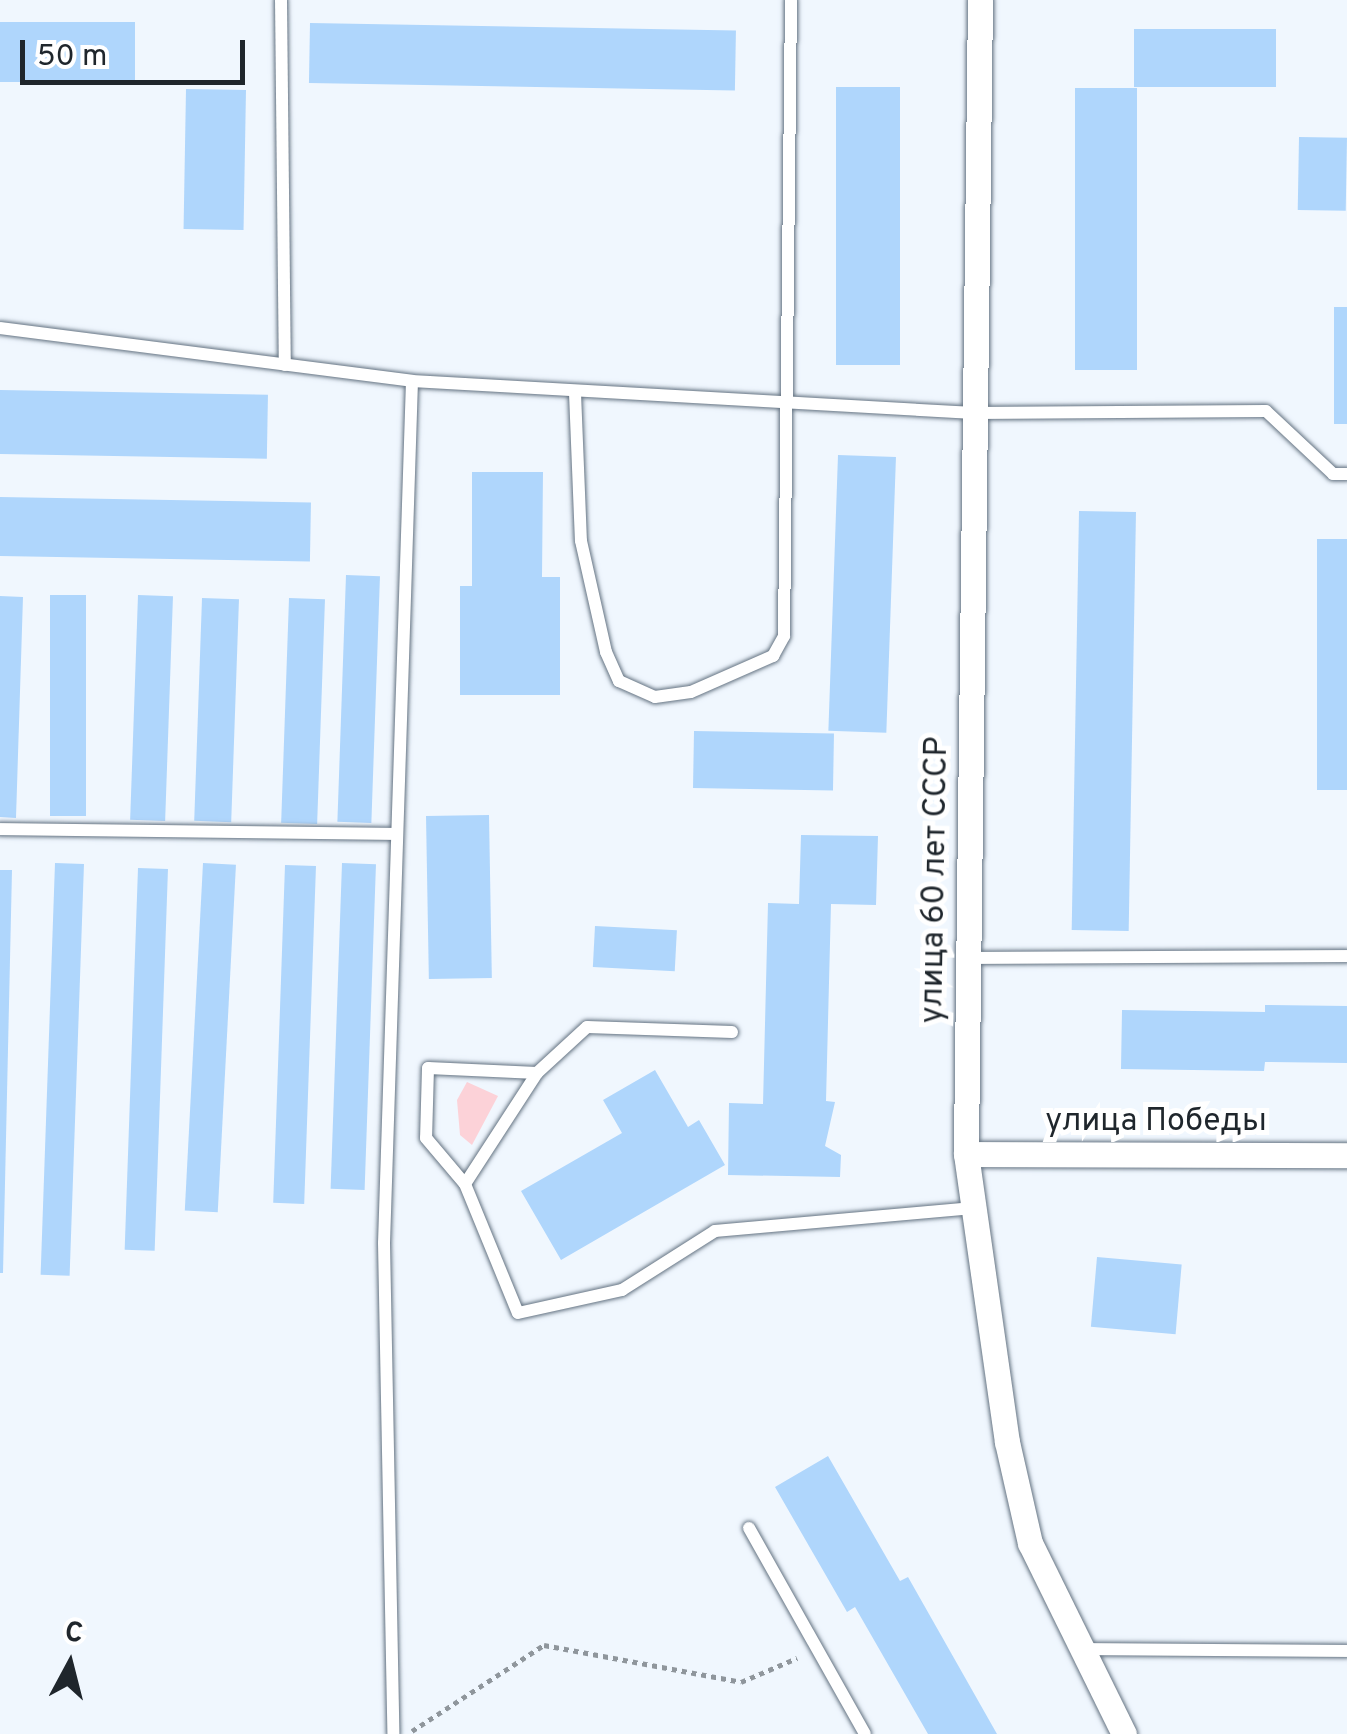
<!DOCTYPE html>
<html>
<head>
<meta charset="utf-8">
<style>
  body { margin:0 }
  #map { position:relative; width:1347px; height:1734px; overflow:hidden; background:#f0f7fe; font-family:Overpass,sans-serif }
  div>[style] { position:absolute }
  .green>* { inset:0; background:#fcd2d8 }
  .building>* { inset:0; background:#afd6fc; transform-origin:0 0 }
  .path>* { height:5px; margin-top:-2.5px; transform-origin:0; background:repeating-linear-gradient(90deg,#8f969c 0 5px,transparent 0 10px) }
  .roads { filter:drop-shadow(0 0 2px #647382) drop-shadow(0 0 2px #647382) }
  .lane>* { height:12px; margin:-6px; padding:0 6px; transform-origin:6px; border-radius:6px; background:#fff }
  .street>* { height:25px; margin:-12.5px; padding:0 12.5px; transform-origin:12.5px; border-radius:12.5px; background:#fff }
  span { translate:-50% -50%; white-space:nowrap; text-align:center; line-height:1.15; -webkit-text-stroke:10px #fff; paint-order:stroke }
  .street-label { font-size:32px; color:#1f262c }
  .north { position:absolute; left:20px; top:1614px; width:100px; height:100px; -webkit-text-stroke:8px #fff; paint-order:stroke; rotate:7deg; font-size:28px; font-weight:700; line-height:40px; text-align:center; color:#1f262c }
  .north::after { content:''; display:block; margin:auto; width:35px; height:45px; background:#1f262c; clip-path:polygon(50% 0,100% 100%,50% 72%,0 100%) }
  .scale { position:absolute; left:20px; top:40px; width:225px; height:45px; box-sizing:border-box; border:5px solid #1f262c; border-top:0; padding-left:12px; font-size:30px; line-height:35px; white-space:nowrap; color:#1f262c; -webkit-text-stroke:8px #fff; paint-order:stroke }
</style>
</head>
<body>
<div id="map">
  <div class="green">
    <i style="clip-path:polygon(467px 1082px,498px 1096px,472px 1145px,460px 1135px,457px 1100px)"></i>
  </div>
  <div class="building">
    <i style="left:0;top:22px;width:135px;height:60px"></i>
    <i style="left:310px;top:23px;width:426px;height:60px;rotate:1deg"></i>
    <i style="left:1134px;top:29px;width:142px;height:58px"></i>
    <i style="left:836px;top:87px;width:64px;height:278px"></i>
    <i style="left:1075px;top:88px;width:62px;height:282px"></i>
    <i style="left:186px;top:89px;width:60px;height:140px;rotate:1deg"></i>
    <i style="left:1299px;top:137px;width:48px;height:73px;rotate:1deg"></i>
    <i style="left:1334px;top:307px;width:13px;height:117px"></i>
    <i style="left:0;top:390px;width:268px;height:64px;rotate:1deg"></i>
    <i style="left:838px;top:455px;width:58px;height:276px;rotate:2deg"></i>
    <i style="clip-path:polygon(472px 472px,543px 472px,542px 577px,560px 577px,560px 695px,460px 695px,460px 586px,472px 586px)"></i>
    <i style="left:0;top:497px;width:311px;height:59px;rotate:1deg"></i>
    <i style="left:1079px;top:511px;width:57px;height:419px;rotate:1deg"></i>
    <i style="left:1317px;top:539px;width:30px;height:251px"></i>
    <i style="left:346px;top:575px;width:34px;height:247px;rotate:2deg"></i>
    <i style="left:50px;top:595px;width:36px;height:221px"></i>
    <i style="left:138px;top:595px;width:35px;height:225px;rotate:2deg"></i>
    <i style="clip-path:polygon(0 596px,23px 597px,16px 818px,0 817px)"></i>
    <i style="left:202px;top:598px;width:37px;height:223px;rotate:2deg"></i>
    <i style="left:289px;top:598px;width:36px;height:225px;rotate:2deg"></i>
    <i style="left:694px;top:731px;width:140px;height:57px;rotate:1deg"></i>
    <i style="left:489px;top:815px;width:163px;height:63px;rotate:89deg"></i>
    <i style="clip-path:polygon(801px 835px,878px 836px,876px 905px,831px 904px,826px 1101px,835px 1102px,825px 1146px,841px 1155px,840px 1177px,728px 1175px,729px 1103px,763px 1104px,768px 903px,799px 904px)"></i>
    <i style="left:55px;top:863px;width:29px;height:412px;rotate:2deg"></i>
    <i style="left:203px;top:863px;width:33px;height:348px;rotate:3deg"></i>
    <i style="left:342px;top:863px;width:34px;height:326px;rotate:2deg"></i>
    <i style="left:285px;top:865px;width:31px;height:338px;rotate:2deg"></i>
    <i style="left:138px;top:868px;width:30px;height:382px;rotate:2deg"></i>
    <i style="clip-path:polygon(0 870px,12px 870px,3px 1273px,0 1273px)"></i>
    <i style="left:595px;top:926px;width:82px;height:41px;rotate:3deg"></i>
    <i style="clip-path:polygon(1265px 1005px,1347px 1006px,1347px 1063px,1265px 1062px,1264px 1071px,1121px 1069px,1122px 1010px,1265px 1012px)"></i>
    <i style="clip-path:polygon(655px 1070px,688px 1127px,699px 1120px,725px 1165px,561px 1260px,521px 1191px,622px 1133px,603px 1100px)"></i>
    <i style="left:1097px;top:1257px;width:85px;height:70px;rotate:5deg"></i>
    <i style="clip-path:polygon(828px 1456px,900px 1581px,908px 1577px,997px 1734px,928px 1734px,855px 1607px,847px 1612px,775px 1487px)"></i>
  </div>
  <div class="path">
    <i style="left:412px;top:1731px;width:158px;rotate:-33.1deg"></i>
    <i style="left:544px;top:1645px;width:200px;rotate:10.6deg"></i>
    <i style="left:741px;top:1682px;width:61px;rotate:-23.2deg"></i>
  </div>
  <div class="roads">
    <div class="lane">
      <i style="left:281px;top:0;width:365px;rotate:89.4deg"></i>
      <i style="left:0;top:328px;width:415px;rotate:7.3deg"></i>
      <i style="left:412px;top:381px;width:862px;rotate:91.86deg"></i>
      <i style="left:384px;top:1243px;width:491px;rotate:88.9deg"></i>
      <i style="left:412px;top:381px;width:563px;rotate:3.26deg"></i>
      <i style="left:974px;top:413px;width:292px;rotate:-0.4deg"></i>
      <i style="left:1266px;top:411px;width:92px;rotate:43.2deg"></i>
      <i style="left:1333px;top:474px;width:14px"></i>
      <i style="left:575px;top:393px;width:148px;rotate:87.7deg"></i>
      <i style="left:581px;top:541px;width:114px;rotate:77.3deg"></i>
      <i style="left:606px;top:652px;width:32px;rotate:66deg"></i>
      <i style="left:619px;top:681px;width:39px;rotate:24deg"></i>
      <i style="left:655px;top:697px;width:36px;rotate:-8deg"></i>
      <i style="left:691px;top:692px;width:90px;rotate:-23.7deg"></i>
      <i style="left:773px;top:656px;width:23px;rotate:-61deg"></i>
      <i style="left:784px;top:636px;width:636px;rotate:-89.37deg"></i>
      <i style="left:0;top:829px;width:394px;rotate:0.7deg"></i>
      <i style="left:968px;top:958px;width:379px;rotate:-0.3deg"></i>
      <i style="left:732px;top:1032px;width:145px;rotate:-178deg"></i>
      <i style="left:587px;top:1027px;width:68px;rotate:137.4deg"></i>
      <i style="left:537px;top:1073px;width:109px;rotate:-177.4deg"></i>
      <i style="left:428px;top:1068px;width:70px;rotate:91.6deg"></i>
      <i style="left:426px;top:1138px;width:60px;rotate:49.7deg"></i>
      <i style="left:465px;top:1184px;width:139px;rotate:67.7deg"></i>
      <i style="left:518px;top:1313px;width:107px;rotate:-12.5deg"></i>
      <i style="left:622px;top:1290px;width:110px;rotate:-32.4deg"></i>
      <i style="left:715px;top:1231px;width:259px;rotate:-5.1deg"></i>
      <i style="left:465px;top:1184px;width:132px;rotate:-57deg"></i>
      <i style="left:749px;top:1528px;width:236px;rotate:60.6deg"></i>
      <i style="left:1081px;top:1649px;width:266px;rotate:0.4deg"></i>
    </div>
    <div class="street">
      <i style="left:980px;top:0;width:1154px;rotate:90.7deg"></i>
      <i style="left:966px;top:1154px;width:291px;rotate:81.9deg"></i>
      <i style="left:1007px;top:1442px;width:104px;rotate:77.2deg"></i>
      <i style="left:1030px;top:1543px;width:213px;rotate:63.8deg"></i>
      <i style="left:966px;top:1154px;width:381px;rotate:0.2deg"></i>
    </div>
  </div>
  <div class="street-label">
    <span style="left:936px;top:880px;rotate:-89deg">улица 60 лет СССР</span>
    <span style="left:1156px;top:1122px">улица Победы</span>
  </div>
  <div class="north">С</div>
  <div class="scale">50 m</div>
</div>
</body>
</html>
